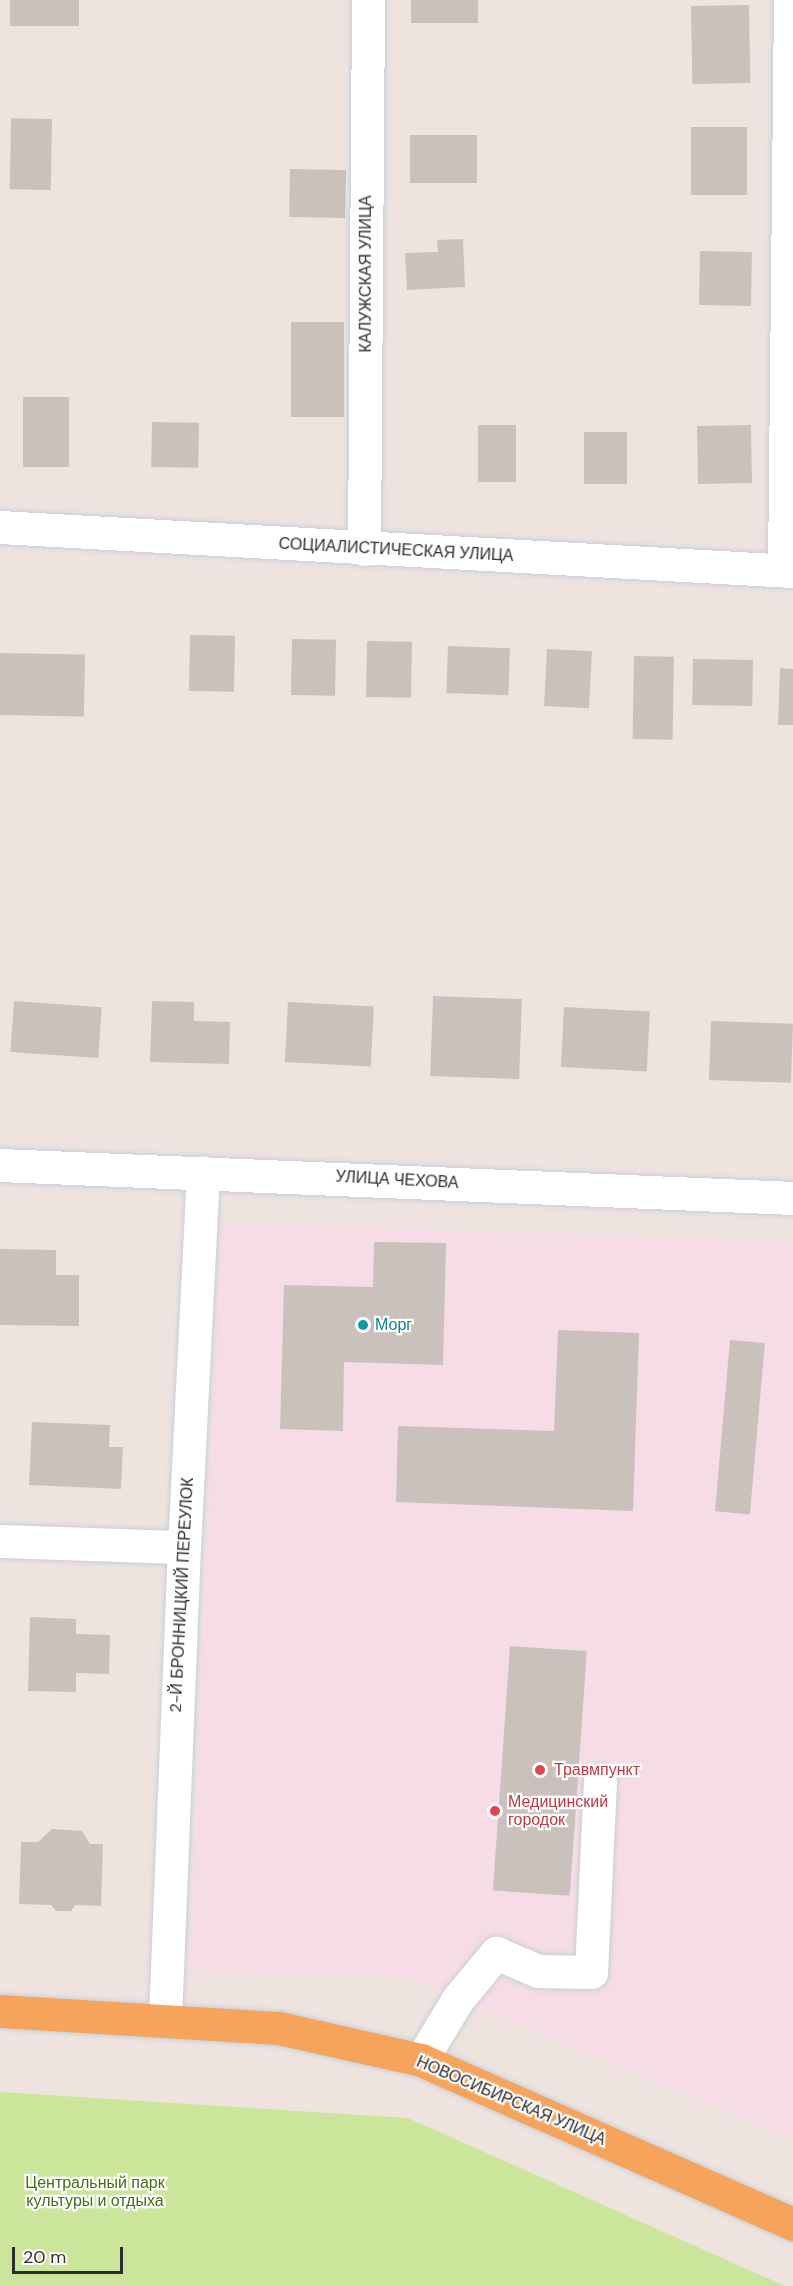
<!DOCTYPE html>
<html>
<head>
<meta charset="utf-8">
<style>
  body { margin:0 }
  #map { position:relative; width:793px; height:2286px; overflow:hidden; background:#eee3df; font-family:"DM Sans",sans-serif }
  div>[style] { position:absolute }
  .medical>* { inset:0; background:#f5dce5 }
  .green>* { inset:0; background:#cbe69a }
  .building>* { inset:0; background:#cac1bd; transform-origin:0 0 }
  .roads { filter:drop-shadow(0 0 2px #c7cfd6) drop-shadow(0 0 2px #c7cfd6) }
  .minor>* { height:33px; margin:-16.5px; padding:0 16.5px; transform-origin:16.5px; border-radius:16.5px; background:#fff }
  .major>* { height:33px; margin:-16.5px; padding:0 16.5px; transform-origin:16.5px; border-radius:16.5px; background:#f6a35c }
  .dots>* { width:16px; height:16px; translate:-50% -50%; box-sizing:border-box; border:3px solid #fff; border-radius:50% }
  span { translate:-50% -50%; white-space:nowrap; text-align:center; line-height:1.15; -webkit-text-stroke:4.5px #fff; paint-order:stroke }
  .street-label { font-size:16px; color:#2d2d2d }
  .culture-label { font-size:16px; color:#0d838f }
  .left { translate:0 -50%; text-align:left }
  .health-label { font-size:16px; color:#be3a42 }
  .park-label { font-size:16px; color:#446e18 }
  .scale { position:absolute; left:12px; top:2247px; width:111px; height:27px; box-sizing:border-box; border:3px solid #2d2d2d; border-top:0; padding-left:8px; font-size:18px; line-height:21px; white-space:nowrap; color:#2d2d2d; -webkit-text-stroke:4px #fff; paint-order:stroke }
</style>
</head>
<body>
<div id="map">
  <div class="medical">
    <i style="clip-path:polygon(220px 1224px,793px 1241px,793px 2139px,406px 1977px,190px 1970px)"></i>
  </div>
  <div class="green">
    <i style="clip-path:polygon(0 2092px,408px 2118px,785px 2286px,0 2286px)"></i>
  </div>
  <div class="building">
    <i style="left:10px;top:0;width:69px;height:26px"></i>
    <i style="left:411px;top:0;width:67px;height:23px"></i>
    <i style="left:749px;top:5px;width:78px;height:58px;rotate:89deg"></i>
    <i style="left:52px;top:119px;width:71px;height:41px;rotate:91deg"></i>
    <i style="left:691px;top:127px;width:56px;height:68px"></i>
    <i style="left:477px;top:135px;width:48px;height:67px;rotate:90deg"></i>
    <i style="left:290px;top:169px;width:56px;height:48px;rotate:1deg"></i>
    <i style="clip-path:polygon(463px 239px,465px 287px,407px 290px,405px 253px,438px 252px,437px 240px)"></i>
    <i style="left:700px;top:251px;width:52px;height:54px;rotate:1deg"></i>
    <i style="left:291px;top:322px;width:53px;height:95px"></i>
    <i style="left:23px;top:397px;width:46px;height:70px"></i>
    <i style="left:152px;top:422px;width:47px;height:45px;rotate:1deg"></i>
    <i style="left:478px;top:425px;width:38px;height:57px"></i>
    <i style="left:751px;top:425px;width:58px;height:54px;rotate:89deg"></i>
    <i style="left:584px;top:432px;width:43px;height:52px"></i>
    <i style="left:190px;top:635px;width:45px;height:56px;rotate:1deg"></i>
    <i style="left:292px;top:639px;width:44px;height:56px;rotate:1deg"></i>
    <i style="left:367px;top:641px;width:45px;height:56px;rotate:1deg"></i>
    <i style="left:448px;top:646px;width:62px;height:47px;rotate:2deg"></i>
    <i style="left:547px;top:649px;width:45px;height:57px;rotate:3deg"></i>
    <i style="left:0;top:653px;width:85px;height:62px;rotate:1deg"></i>
    <i style="left:634px;top:656px;width:40px;height:83px;rotate:1deg"></i>
    <i style="left:693px;top:659px;width:60px;height:46px;rotate:1deg"></i>
    <i style="clip-path:polygon(780px 668px,793px 669px,793px 725px,778px 725px)"></i>
    <i style="left:433px;top:996px;width:89px;height:80px;rotate:2deg"></i>
    <i style="left:14px;top:1001px;width:88px;height:51px;rotate:4deg"></i>
    <i style="clip-path:polygon(152px 1001px,194px 1002px,194px 1021px,230px 1022px,229px 1064px,150px 1062px)"></i>
    <i style="left:288px;top:1002px;width:86px;height:60px;rotate:3deg"></i>
    <i style="left:564px;top:1007px;width:86px;height:60px;rotate:3deg"></i>
    <i style="left:711px;top:1021px;width:82px;height:59px;rotate:2deg"></i>
    <i style="clip-path:polygon(374px 1242px,446px 1243px,443px 1365px,344px 1362px,343px 1431px,280px 1429px,284px 1285px,373px 1287px)"></i>
    <i style="clip-path:polygon(0 1249px,56px 1250px,56px 1275px,79px 1275px,79px 1326px,0 1325px)"></i>
    <i style="clip-path:polygon(558px 1330px,639px 1333px,633px 1511px,396px 1502px,398px 1426px,554px 1431px)"></i>
    <i style="left:730px;top:1340px;width:35px;height:172px;rotate:5deg"></i>
    <i style="clip-path:polygon(32px 1422px,110px 1425px,109px 1447px,123px 1447px,121px 1489px,29px 1485px)"></i>
    <i style="clip-path:polygon(30px 1617px,76px 1619px,76px 1634px,110px 1635px,109px 1674px,76px 1673px,76px 1692px,28px 1691px)"></i>
    <i style="left:510px;top:1646px;width:77px;height:245px;rotate:4deg"></i>
    <i style="clip-path:polygon(52px 1829px,82px 1831px,90px 1844px,103px 1844px,101px 1906px,75px 1905px,71px 1911px,56px 1911px,51px 1905px,19px 1904px,21px 1842px,38px 1842px)"></i>
  </div>
  <div class="roads">
    <div class="minor">
      <i style="left:0;top:527px;width:794px;rotate:3.18deg"></i>
      <i style="left:364px;top:549px;width:549px;rotate:-89.58deg"></i>
      <i style="left:784px;top:570px;width:570px;rotate:-89.4deg"></i>
      <i style="left:0;top:1165px;width:794px;rotate:2.38deg"></i>
      <i style="left:0;top:1541px;width:184px;rotate:1.9deg"></i>
      <i style="left:165px;top:2019px;width:472px;rotate:-87.7deg"></i>
      <i style="left:184px;top:1547px;width:375px;rotate:-87.1deg"></i>
      <i style="left:421px;top:2060px;width:71px;rotate:-58.8deg"></i>
      <i style="left:458px;top:1999px;width:60px;rotate:-50.4deg"></i>
      <i style="left:496px;top:1953px;width:46px;rotate:23.2deg"></i>
      <i style="left:538px;top:1971px;width:53px;rotate:1.1deg"></i>
      <i style="left:591px;top:1972px;width:191px;rotate:-87.3deg"></i>
    </div>
    <div class="major">
      <i style="left:0;top:2011px;width:280px;rotate:3.5deg"></i>
      <i style="left:279px;top:2028px;width:146px;rotate:12.7deg"></i>
      <i style="left:421px;top:2060px;width:407px;rotate:23.8deg"></i>
    </div>
  </div>
  <div class="dots">
    <i style="left:363px;top:1325px;background:#0f9aa8"></i>
    <i style="left:540px;top:1770px;background:#e0444e"></i>
    <i style="left:495px;top:1811px;background:#e0444e"></i>
  </div>
  <div class="street-label">
    <span style="left:366px;top:274px;rotate:-90deg">КАЛУЖСКАЯ УЛИЦА</span>
    <span style="left:396px;top:550px;rotate:3deg">СОЦИАЛИСТИЧЕСКАЯ УЛИЦА</span>
    <span style="left:397px;top:1180px;rotate:3deg">УЛИЦА ЧЕХОВА</span>
    <span style="left:182px;top:1595px;rotate:-87deg">2-Й БРОННИЦКИЙ ПЕРЕУЛОК</span>
    <span style="left:511px;top:2101px;rotate:23deg">НОВОСИБИРСКАЯ УЛИЦА</span>
  </div>
  <div class="culture-label">
    <span class="left" style="left:375px;top:1325px">Морг</span>
  </div>
  <div class="health-label">
    <span class="left" style="left:554px;top:1770px">Травмпункт</span>
    <span class="left" style="left:508px;top:1811px">Медицинский<br>городок</span>
  </div>
  <div class="park-label">
    <span style="left:95px;top:2192px">Центральный парк<br>культуры и отдыха</span>
  </div>
  <div class="scale">20 m</div>
</div>
</body>
</html>
